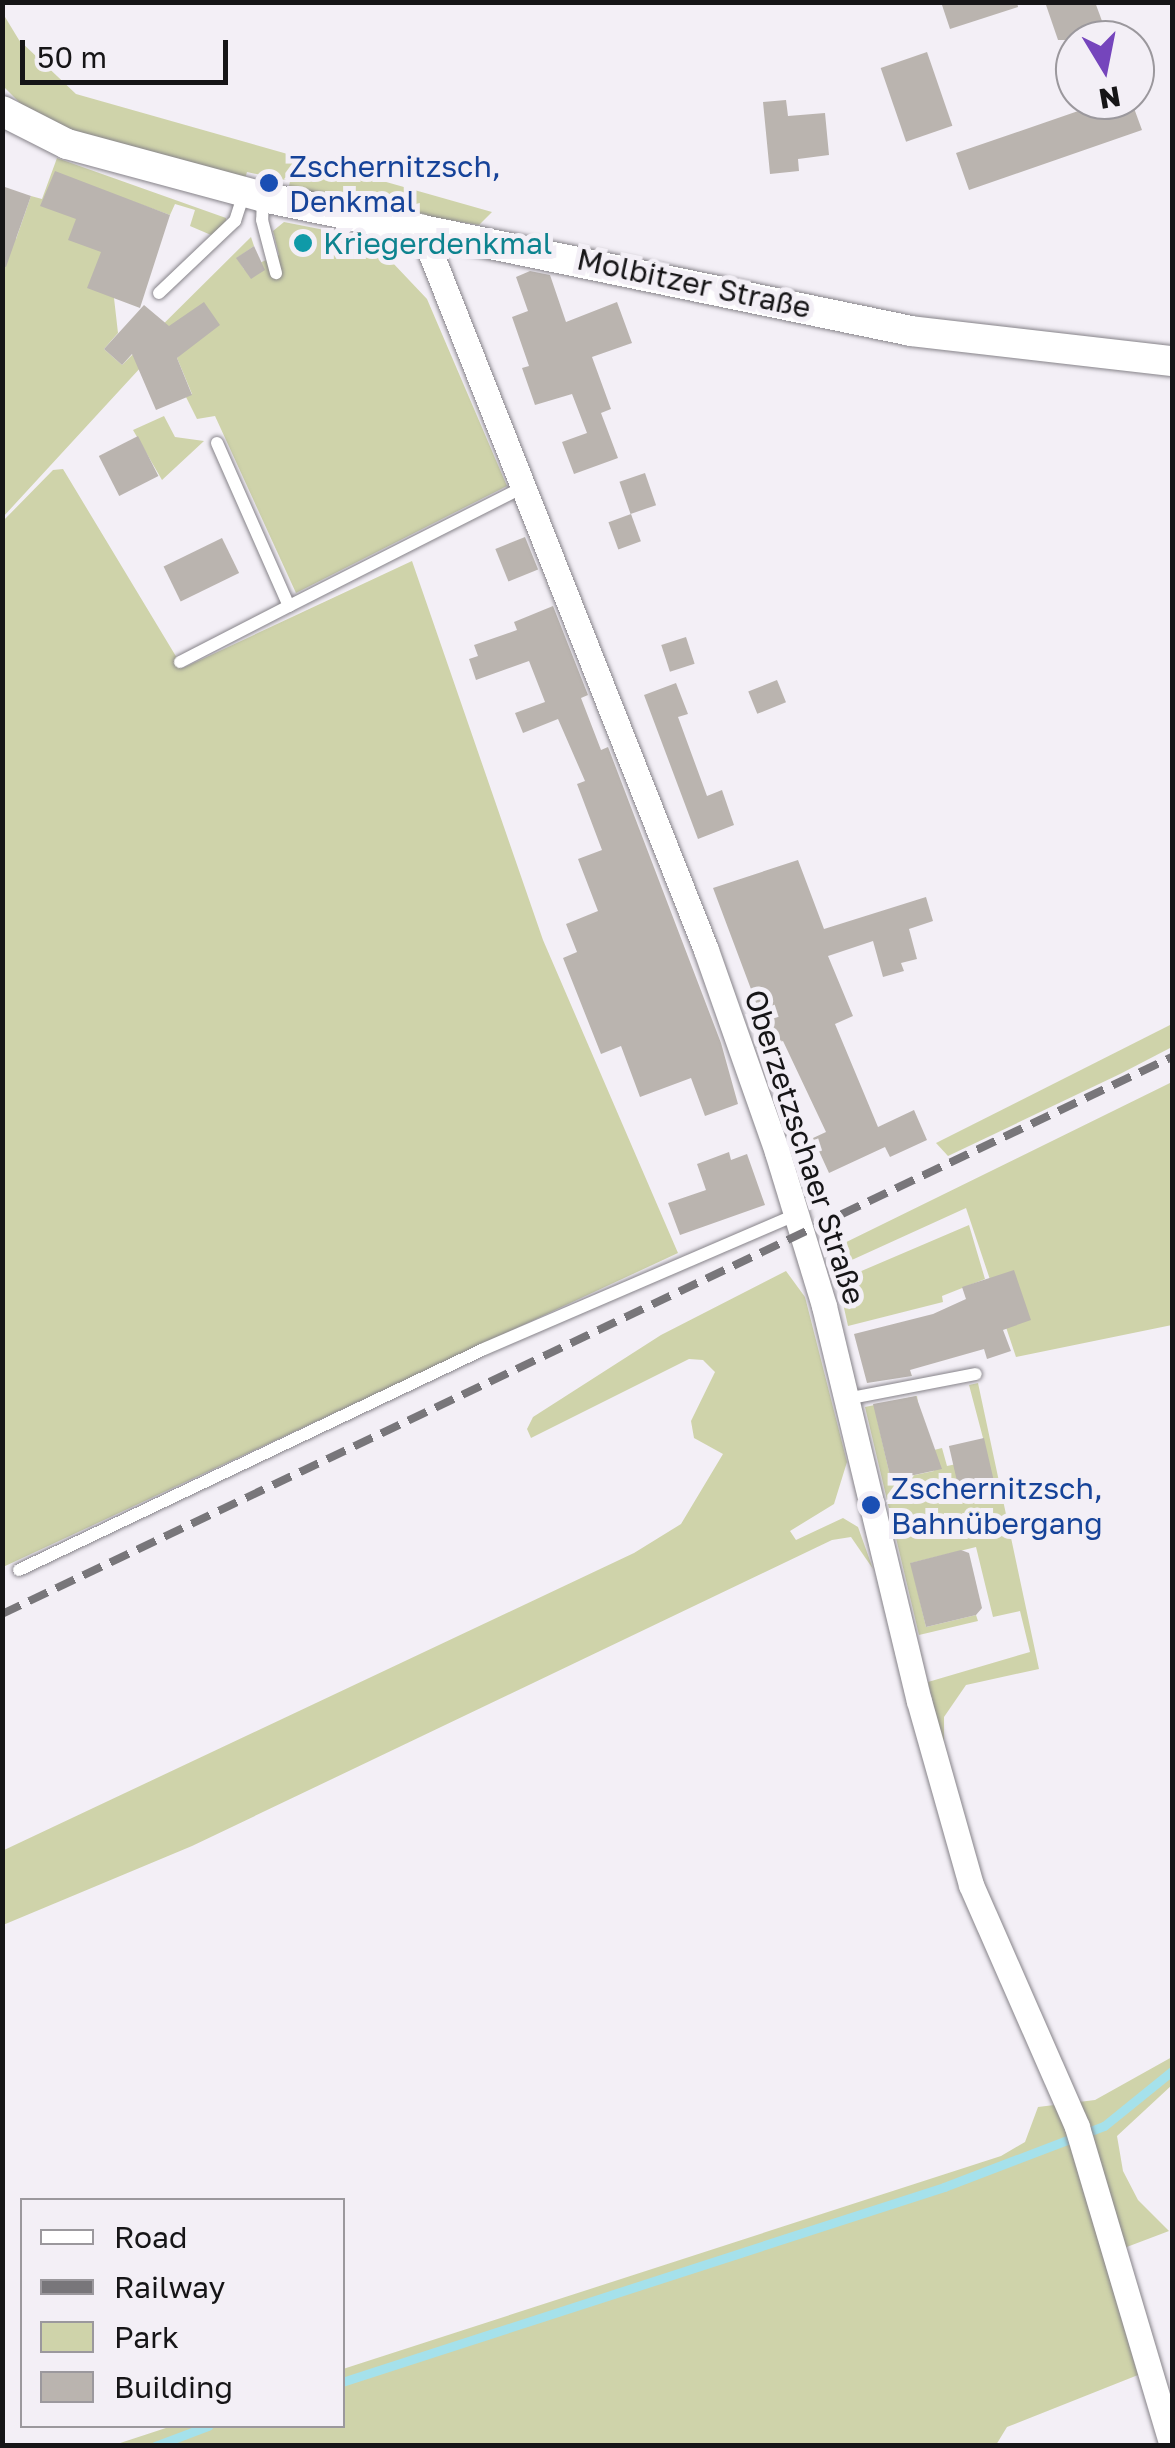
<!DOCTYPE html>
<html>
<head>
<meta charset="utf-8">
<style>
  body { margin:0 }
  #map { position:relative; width:1175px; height:2448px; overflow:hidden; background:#f3eff6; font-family:"Golos Text",sans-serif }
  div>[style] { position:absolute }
  .green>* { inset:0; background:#cfd3aa }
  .stream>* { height:9px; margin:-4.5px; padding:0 4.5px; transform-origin:4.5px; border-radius:4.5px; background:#a5e1eb }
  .building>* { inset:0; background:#bab4af; transform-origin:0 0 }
  .roads { filter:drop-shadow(0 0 2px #868389) drop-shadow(0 0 2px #868389) }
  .service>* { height:12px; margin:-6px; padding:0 6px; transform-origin:6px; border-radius:6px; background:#fff }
  .minor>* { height:25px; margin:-12.5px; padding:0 12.5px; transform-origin:12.5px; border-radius:12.5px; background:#fff }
  .tertiary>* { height:30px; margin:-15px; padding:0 15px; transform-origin:15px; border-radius:15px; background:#fff }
  .rail>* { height:8px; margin-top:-4px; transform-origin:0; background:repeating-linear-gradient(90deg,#78767a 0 20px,transparent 0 30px) }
  .dots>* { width:28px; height:28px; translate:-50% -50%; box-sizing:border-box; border:5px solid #f3eff6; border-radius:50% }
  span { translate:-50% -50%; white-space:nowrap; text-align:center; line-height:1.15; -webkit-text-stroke:10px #f3eff6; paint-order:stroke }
  .transit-label { font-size:30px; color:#164399 }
  .left { translate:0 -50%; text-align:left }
  .culture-label { font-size:30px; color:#0d838f }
  .street-label { font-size:30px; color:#161517 }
  .frame { position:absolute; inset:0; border:5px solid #161517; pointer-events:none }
  .legend { position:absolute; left:20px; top:2198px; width:325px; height:230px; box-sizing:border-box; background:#f3eff6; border:2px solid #9b989d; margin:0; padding:12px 18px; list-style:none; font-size:30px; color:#161517 }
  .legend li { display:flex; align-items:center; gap:20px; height:50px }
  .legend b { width:50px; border:2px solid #9b989d }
  .north { position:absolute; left:1055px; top:20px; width:100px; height:100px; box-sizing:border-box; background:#f3eff6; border:2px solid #9b989d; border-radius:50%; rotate:170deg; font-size:28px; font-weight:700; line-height:40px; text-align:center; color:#161517 }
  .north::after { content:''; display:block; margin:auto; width:35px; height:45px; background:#7545bc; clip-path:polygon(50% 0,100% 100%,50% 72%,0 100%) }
  .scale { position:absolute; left:20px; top:40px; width:208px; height:45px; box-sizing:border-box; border:5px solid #161517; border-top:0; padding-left:12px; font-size:30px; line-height:35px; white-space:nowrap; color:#161517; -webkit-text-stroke:8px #f3eff6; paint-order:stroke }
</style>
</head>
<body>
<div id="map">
  <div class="green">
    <i style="clip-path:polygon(2px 12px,19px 40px,76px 94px,492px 212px,479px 225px,296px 194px,288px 192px,290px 181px,247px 172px,244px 182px,84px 136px,23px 106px,3px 86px)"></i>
    <i style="clip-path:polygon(57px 158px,226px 218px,226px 227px,211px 235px,190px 226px,195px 210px,175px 204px,170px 215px,123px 198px,114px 298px,118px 333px,104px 349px,122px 365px,251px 237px,254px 246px,237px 258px,244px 269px,279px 255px,273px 231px,284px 222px,345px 234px,391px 261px,427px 299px,507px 486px,296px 593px,215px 416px,197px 419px,186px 397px,192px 394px,177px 358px,184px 350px,169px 326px,142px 366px,3px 517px,3px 235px,16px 239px,31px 196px,42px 199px)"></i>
    <i style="clip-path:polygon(164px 416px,175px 437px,204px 441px,162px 480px,133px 430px)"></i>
    <i style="clip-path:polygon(63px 469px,183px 668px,412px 561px,543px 940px,678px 1253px,3px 1567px,3px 521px,53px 470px)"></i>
    <i style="clip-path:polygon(1172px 1024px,1172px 1047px,1120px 1074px,948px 1156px,936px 1143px)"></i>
    <i style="clip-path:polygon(1172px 1082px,1172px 1325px,1016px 1357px,966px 1208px,832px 1269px,826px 1252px)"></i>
    <i style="clip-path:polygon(969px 1225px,985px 1279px,942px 1296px,943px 1302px,848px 1326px,838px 1281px)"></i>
    <i style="clip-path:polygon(786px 1271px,805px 1297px,847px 1462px,834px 1504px,790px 1531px,796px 1540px,843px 1518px,858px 1527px,873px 1569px,851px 1537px,832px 1540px,192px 1846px,3px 1925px,2px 1851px,634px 1553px,681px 1524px,723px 1454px,694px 1438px,691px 1421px,715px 1372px,703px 1360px,689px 1359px,531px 1438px,527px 1429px,533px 1417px,661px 1335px)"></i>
    <i style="clip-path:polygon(978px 1383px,1039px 1669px,966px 1685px,944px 1717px,944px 1747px,928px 1682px,1030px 1652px,1020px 1611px,993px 1617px,976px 1547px,911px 1563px,926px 1627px,976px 1615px,978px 1621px,919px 1635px,865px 1407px,917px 1396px,919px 1409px,877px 1419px,891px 1480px,934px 1471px,930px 1451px,942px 1448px,947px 1466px,966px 1462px,983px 1438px,969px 1385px)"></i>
    <i style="clip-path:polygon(1172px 2057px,1172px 2085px,1117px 2136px,1123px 2171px,1138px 2200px,1169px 2231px,1103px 2256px,1138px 2375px,1007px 2427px,996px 2445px,111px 2446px,172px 2426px,342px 2426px,343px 2369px,1001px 2156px,1025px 2142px,1038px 2107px,1095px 2100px)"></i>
  </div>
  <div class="stream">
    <i style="left:342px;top:2382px;width:633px;rotate:-17.95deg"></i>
    <i style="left:944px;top:2187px;width:171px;rotate:-20.9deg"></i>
    <i style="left:1104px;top:2126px;width:87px;rotate:-39deg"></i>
    <i style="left:155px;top:2446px;width:57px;rotate:-20.7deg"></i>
  </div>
  <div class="building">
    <i style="clip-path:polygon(941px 2px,1017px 2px,1018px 7px,950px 29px)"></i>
    <i style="clip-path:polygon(1045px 2px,1095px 2px,1109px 40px,1058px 40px)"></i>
    <i style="left:927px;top:52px;width:78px;height:49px;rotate:71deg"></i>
    <i style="clip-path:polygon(786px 100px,788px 116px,825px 113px,829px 155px,798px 159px,799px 171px,770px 174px,763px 102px)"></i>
    <i style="clip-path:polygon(1080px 100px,1131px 100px,1142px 130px,969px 190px,956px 153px,1084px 109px)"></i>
    <i style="clip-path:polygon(55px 171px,170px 215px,140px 308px,87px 288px,101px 252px,68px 240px,76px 219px,40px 206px)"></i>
    <i style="clip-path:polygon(2px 186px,31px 196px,6px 267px,2px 266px)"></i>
    <i style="clip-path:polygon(254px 246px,265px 270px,251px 279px,236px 258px)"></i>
    <i style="clip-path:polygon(530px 271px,550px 275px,566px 322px,617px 302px,632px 343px,592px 357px,611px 409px,601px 413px,618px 458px,574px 474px,562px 442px,587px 433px,572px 394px,535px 405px,522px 368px,529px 366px,512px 317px,528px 311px,516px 277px)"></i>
    <i style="clip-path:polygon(204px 302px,220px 325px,177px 358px,192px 395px,156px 410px,132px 354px,122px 365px,104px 349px,144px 305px,169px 326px)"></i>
    <i style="left:138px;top:436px;width:45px;height:44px;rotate:63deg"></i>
    <i style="left:645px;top:473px;width:34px;height:27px;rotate:71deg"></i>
    <i style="left:631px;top:514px;width:29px;height:24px;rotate:70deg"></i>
    <i style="left:525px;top:537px;width:35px;height:32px;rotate:68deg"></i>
    <i style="left:222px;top:538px;width:39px;height:65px;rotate:64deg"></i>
    <i style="clip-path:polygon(553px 606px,588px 695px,581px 698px,601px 750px,608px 747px,721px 1043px,738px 1104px,705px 1116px,691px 1078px,640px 1097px,621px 1046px,601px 1054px,563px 958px,577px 952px,566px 924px,598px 911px,578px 859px,602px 850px,577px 784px,585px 781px,558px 719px,523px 733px,515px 713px,545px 702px,529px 661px,476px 680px,469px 659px,478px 656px,474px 645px,517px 630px,514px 622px)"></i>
    <i style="left:686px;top:637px;width:28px;height:26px;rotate:72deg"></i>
    <i style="left:777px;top:680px;width:24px;height:31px;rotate:68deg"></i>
    <i style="clip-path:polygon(676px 683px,688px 714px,678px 717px,707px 796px,722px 790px,734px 825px,698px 839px,644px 695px)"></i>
    <i style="clip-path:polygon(798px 860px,824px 929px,926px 897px,933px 921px,909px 929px,917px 959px,901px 963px,904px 971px,883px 977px,873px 941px,828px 956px,853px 1016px,835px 1024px,878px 1127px,914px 1110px,927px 1140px,890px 1157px,885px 1147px,829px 1173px,813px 1138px,826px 1132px,783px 1041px,772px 1045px,713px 888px)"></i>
    <i style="clip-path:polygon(729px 1152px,731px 1160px,747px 1154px,765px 1205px,680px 1235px,668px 1203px,706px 1190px,697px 1164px)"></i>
    <i style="clip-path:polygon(1014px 1270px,1031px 1320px,1003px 1330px,1011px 1351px,987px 1359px,984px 1349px,910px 1370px,912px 1376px,867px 1383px,854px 1334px,933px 1314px,966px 1299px,962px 1287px)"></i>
    <i style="clip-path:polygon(916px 1396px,942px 1469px,891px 1480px,873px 1404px)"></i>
    <i style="left:984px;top:1438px;width:43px;height:36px;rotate:77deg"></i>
    <i style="clip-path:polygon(961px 1550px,969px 1553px,982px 1608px,976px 1615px,926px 1627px,910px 1563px)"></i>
  </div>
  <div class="roads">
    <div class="service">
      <i style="left:263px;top:197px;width:23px;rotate:92deg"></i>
      <i style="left:262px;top:220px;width:55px;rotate:75.2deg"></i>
      <i style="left:159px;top:293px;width:105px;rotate:-43.5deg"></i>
      <i style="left:235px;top:221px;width:29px;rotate:-72deg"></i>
      <i style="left:217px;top:443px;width:178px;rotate:66.2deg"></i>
      <i style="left:289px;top:606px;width:263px;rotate:-26.9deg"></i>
      <i style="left:180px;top:662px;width:123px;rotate:-27.2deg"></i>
      <i style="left:846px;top:1399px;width:132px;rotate:-10.9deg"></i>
      <i style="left:19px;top:1570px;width:515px;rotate:-25.42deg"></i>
      <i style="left:484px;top:1349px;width:341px;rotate:-23.3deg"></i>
    </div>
    <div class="minor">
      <i style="left:420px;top:226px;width:778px;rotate:68.44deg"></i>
      <i style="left:706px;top:950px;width:214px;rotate:70.6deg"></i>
      <i style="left:777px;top:1152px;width:161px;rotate:73deg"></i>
      <i style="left:824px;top:1306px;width:406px;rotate:76.5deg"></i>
      <i style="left:919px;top:1701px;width:191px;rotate:74.2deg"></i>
      <i style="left:971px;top:1885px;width:264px;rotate:66.3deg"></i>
      <i style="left:1077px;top:2127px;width:333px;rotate:73.4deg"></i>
    </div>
    <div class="tertiary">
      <i style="left:2px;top:111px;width:73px;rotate:26.9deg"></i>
      <i style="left:67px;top:144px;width:203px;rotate:15.1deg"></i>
      <i style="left:263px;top:197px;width:662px;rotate:11.68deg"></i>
      <i style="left:911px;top:331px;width:263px;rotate:6.6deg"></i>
    </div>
  </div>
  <div class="rail">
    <i style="left:2px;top:1614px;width:1296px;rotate:-25.46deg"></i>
  </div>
  <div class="dots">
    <i style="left:269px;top:183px;background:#1a4fb4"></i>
    <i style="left:303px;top:243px;background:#0f9aa8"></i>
    <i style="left:871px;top:1505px;background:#1a4fb4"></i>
  </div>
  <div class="transit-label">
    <span class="left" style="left:289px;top:183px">Zschernitzsch,<br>Denkmal</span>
    <span class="left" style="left:891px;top:1505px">Zschernitzsch,<br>Bahnübergang</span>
  </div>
  <div class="culture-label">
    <span class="left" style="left:323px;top:243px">Kriegerdenkmal</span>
  </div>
  <div class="street-label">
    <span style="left:694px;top:283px;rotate:12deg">Molbitzer Straße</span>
    <span style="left:805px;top:1147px;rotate:72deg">Oberzetzschaer Straße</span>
  </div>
  <div class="frame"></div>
  <ul class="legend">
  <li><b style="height:12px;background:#fff"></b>Road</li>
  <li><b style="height:12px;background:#78767a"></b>Railway</li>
  <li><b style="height:28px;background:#cfd3aa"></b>Park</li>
  <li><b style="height:28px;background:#bab4af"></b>Building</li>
  </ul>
  <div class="north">N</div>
  <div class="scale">50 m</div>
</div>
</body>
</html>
